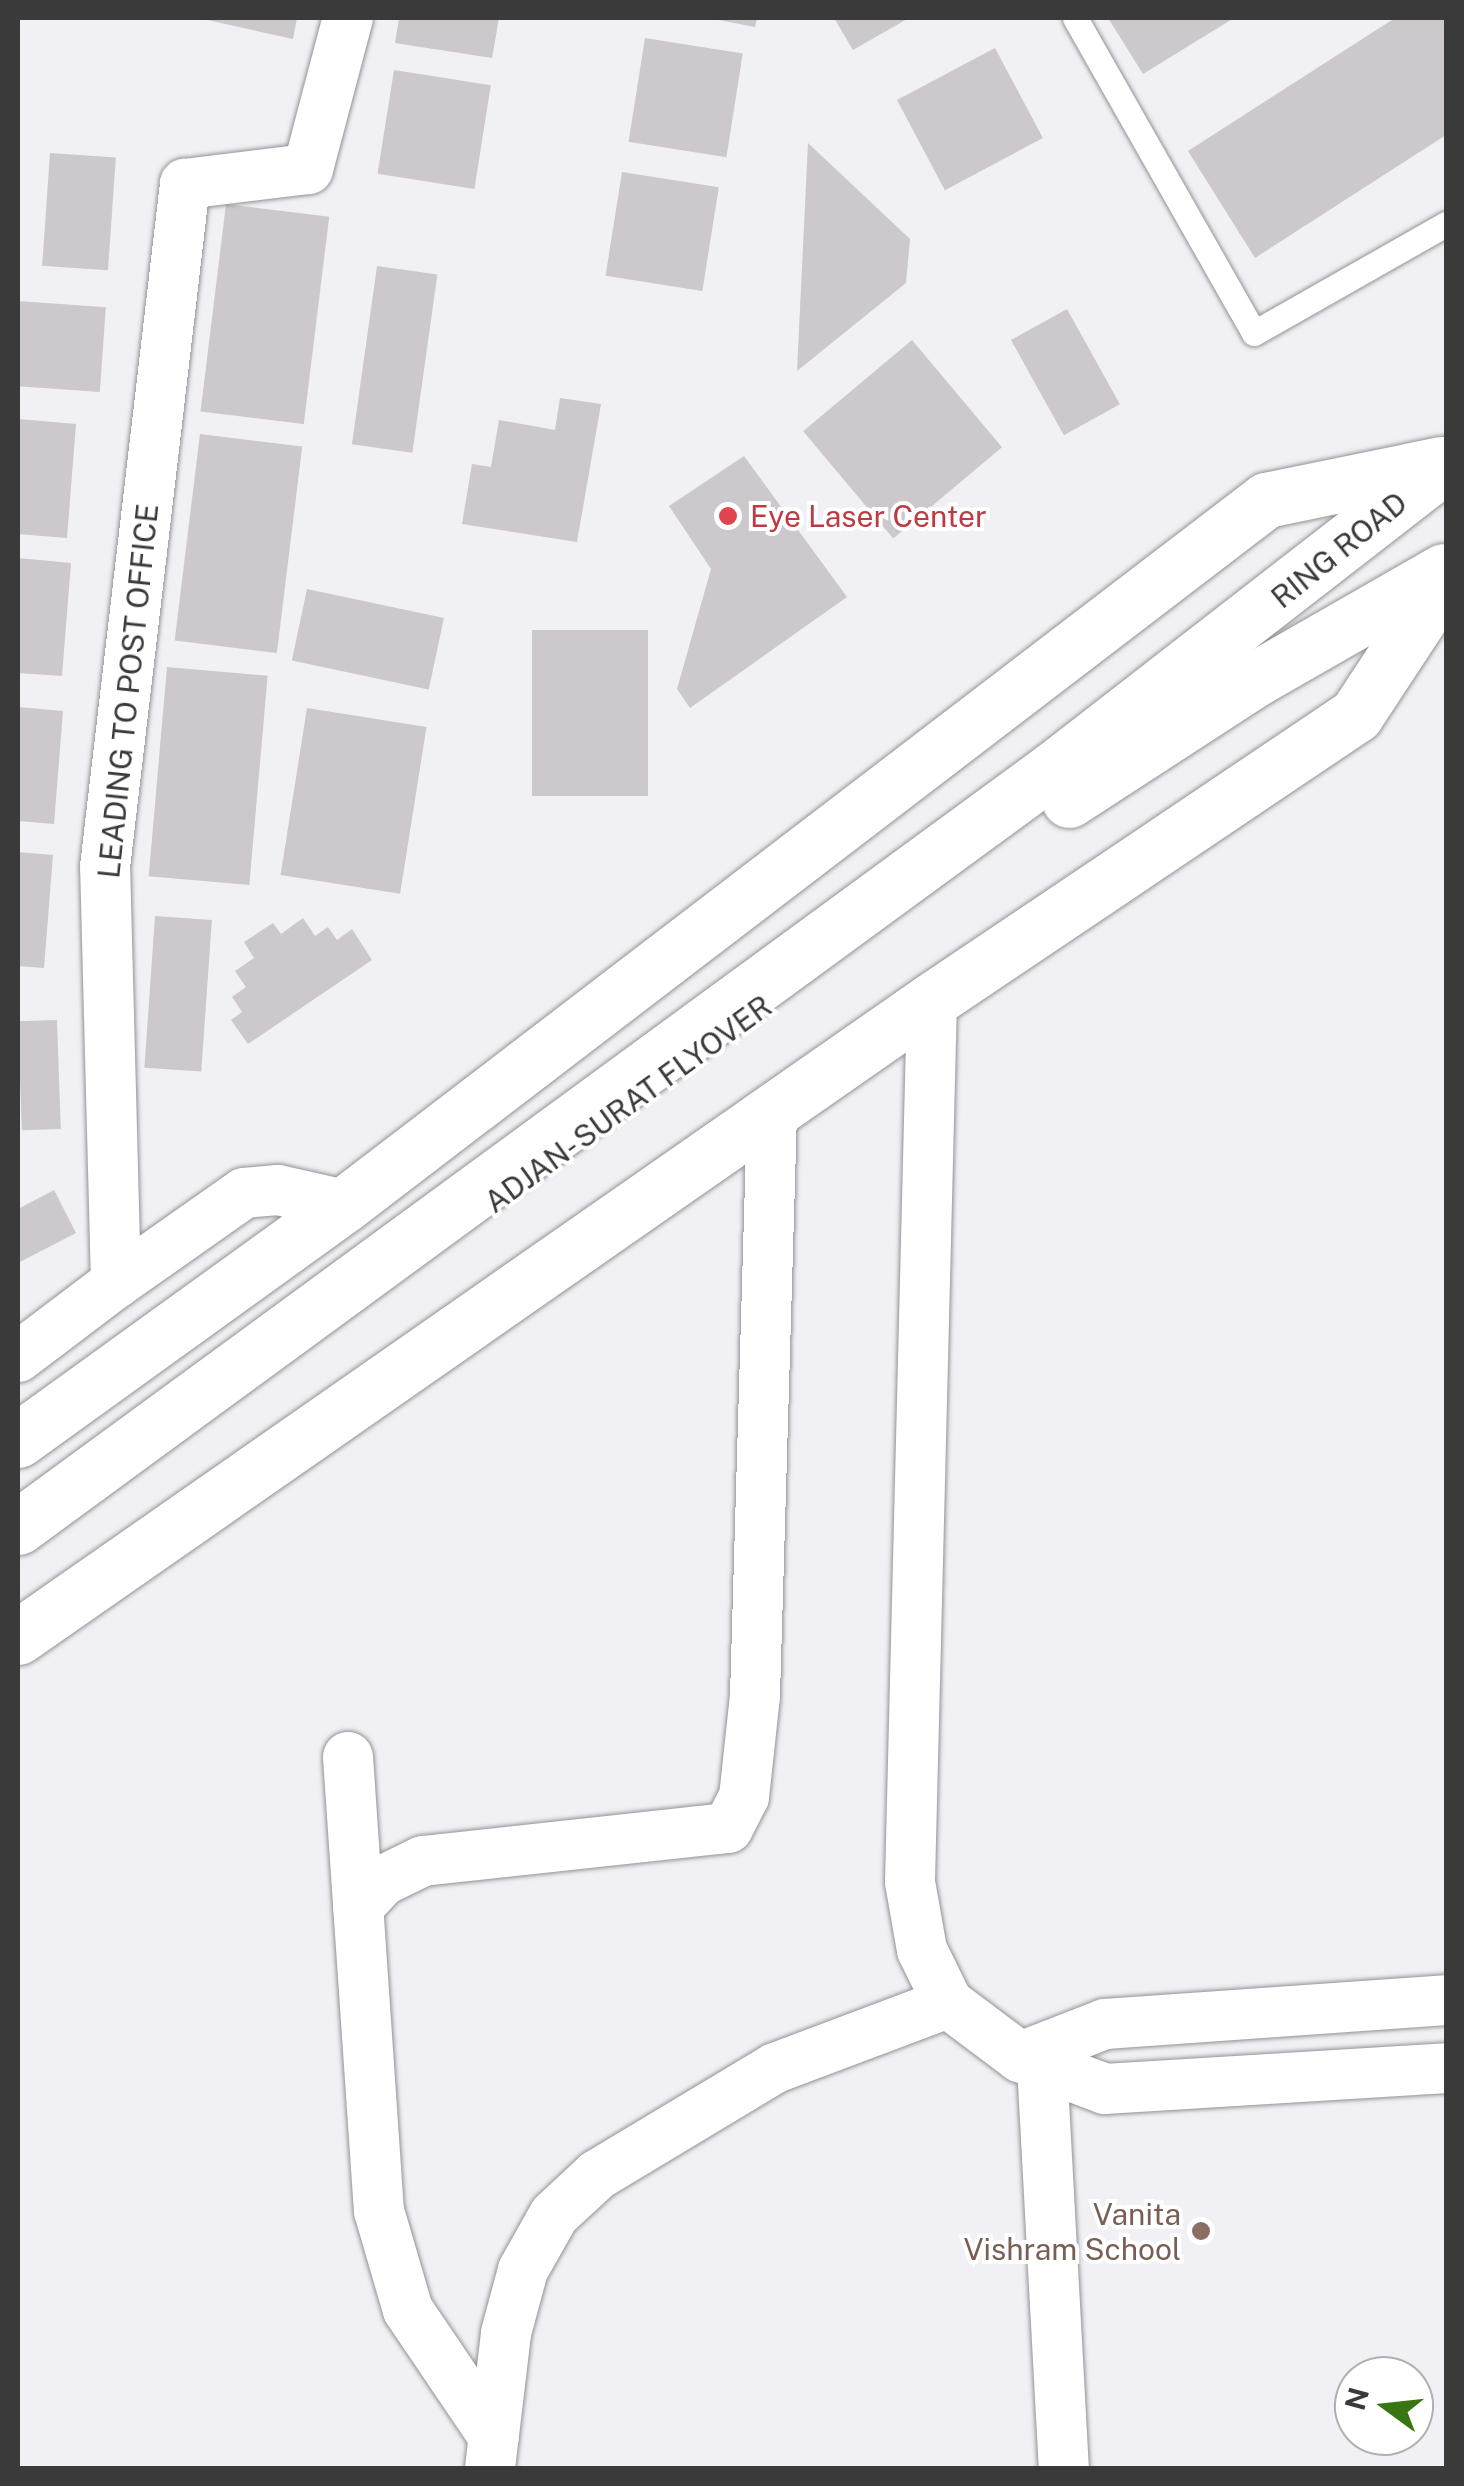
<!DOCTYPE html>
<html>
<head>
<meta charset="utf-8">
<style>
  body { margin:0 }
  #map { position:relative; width:1464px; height:2486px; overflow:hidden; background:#f1f0f4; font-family:"Public Sans",sans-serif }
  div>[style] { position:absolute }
  .building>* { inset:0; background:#ccc8cb; transform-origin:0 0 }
  .roads { filter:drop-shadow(0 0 2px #939296) drop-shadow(0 0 2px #939296) }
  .lane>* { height:25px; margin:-12.5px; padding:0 12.5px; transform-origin:12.5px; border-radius:12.5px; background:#fff }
  .street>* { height:50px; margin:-25px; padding:0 25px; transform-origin:25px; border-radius:25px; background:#fff }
  .highway>* { height:55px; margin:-27.5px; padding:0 27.5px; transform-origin:27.5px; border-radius:27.5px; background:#fff }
  .dots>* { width:28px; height:28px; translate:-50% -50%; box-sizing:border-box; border:5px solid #fff; border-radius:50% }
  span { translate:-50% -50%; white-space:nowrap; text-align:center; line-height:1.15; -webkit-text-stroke:8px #fff; paint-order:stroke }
  .health-label { font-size:30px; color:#be3a42 }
  .left { translate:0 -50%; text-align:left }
  .street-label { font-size:30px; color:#3a3a3b }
  .education-label { font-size:30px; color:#785e54 }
  .right { translate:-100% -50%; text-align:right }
  .frame { position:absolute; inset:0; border:20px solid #3a3a3b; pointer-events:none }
  .north { position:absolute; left:1334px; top:2356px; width:100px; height:100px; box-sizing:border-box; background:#fff; border:2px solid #b0b0b1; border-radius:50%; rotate:285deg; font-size:28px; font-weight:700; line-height:40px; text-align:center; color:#3a3a3b }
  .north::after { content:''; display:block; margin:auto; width:35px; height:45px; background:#377610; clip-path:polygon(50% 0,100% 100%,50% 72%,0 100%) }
</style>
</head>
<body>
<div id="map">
  <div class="building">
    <i style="clip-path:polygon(198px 18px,297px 18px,293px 39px)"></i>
    <i style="clip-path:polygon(399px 18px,499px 18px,492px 58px,395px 43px)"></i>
    <i style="clip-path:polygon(708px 18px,757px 18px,755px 27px)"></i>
    <i style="clip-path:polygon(834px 18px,909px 18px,853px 50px)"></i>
    <i style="clip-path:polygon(1108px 18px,1234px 18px,1143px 74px)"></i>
    <i style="clip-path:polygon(1395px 18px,1446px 18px,1446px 135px,1255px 258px,1188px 151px)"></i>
    <i style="left:645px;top:38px;width:99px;height:105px;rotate:9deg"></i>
    <i style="left:995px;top:48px;width:102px;height:111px;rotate:62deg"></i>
    <i style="left:394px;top:70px;width:98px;height:105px;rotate:9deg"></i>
    <i style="clip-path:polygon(808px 143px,910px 239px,906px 283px,797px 371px)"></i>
    <i style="left:50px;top:153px;width:66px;height:113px;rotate:4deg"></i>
    <i style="left:622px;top:172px;width:98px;height:105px;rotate:9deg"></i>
    <i style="left:226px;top:204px;width:104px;height:209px;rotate:7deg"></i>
    <i style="left:377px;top:266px;width:61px;height:180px;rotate:8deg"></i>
    <i style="left:18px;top:301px;width:88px;height:85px;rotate:4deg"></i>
    <i style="left:1067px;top:309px;width:109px;height:64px;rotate:61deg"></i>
    <i style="left:912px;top:340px;width:140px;height:142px;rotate:50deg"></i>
    <i style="clip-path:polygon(560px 398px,601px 404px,577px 542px,462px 524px,472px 464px,491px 467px,499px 420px,555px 430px)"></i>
    <i style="clip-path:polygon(18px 419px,76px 424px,67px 538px,18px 534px)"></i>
    <i style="left:200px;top:434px;width:103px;height:208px;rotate:7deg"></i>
    <i style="clip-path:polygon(744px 456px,847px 597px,690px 708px,677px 689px,711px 569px,669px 506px)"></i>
    <i style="clip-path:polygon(18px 558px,71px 563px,62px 676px,18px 673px)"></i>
    <i style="left:307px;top:589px;width:140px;height:73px;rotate:12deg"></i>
    <i style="left:532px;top:630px;width:116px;height:166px"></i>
    <i style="left:167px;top:667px;width:101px;height:210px;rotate:5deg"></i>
    <i style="clip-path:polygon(18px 707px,63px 711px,54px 824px,18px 821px)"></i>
    <i style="left:307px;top:708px;width:121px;height:169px;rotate:9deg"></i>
    <i style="clip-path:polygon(18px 852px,53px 855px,44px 968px,18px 966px)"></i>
    <i style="left:155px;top:916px;width:57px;height:152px;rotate:4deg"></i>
    <i style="clip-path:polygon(303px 918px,315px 936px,328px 927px,337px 940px,352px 929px,372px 960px,248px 1044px,231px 1020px,242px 1012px,232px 997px,246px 987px,235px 971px,254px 958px,244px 942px,273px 923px,281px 934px)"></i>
    <i style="left:57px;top:1020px;width:109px;height:39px;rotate:88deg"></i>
    <i style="clip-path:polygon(54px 1190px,76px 1233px,18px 1263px,18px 1209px)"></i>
  </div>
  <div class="roads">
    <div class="lane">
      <i style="left:1075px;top:18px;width:362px;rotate:60.4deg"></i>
      <i style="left:1254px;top:333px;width:221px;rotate:-29.6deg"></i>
    </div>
    <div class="street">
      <i style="left:932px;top:1000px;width:882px;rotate:91.43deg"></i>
      <i style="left:910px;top:1882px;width:69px;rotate:80deg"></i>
      <i style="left:922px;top:1950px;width:59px;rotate:63.9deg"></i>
      <i style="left:948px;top:2003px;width:90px;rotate:36.9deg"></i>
      <i style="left:1020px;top:2057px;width:91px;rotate:20.6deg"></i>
      <i style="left:1105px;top:2089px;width:342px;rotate:-3.5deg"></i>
      <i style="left:344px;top:1205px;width:68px;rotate:-167.2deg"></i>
      <i style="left:278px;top:1190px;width:34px;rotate:175deg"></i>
      <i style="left:244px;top:1193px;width:156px;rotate:144.9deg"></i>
      <i style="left:116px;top:1283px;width:416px;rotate:-91.5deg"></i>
      <i style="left:105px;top:867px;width:688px;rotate:-83.32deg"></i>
      <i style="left:185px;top:184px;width:124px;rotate:-7deg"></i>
      <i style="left:308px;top:169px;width:156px;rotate:-75.2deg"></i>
      <i style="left:18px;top:1357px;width:123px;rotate:-37.1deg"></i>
      <i style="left:348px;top:1757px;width:455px;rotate:86.1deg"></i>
      <i style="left:379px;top:2211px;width:103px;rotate:73.7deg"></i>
      <i style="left:408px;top:2310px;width:153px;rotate:55.9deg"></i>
      <i style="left:358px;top:1907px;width:35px;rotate:-47deg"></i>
      <i style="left:382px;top:1881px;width:46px;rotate:-26deg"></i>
      <i style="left:423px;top:1861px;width:307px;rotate:-6.2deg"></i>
      <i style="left:728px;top:1828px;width:35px;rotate:-63deg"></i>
      <i style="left:744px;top:1797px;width:102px;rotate:-83.8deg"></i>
      <i style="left:755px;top:1696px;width:583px;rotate:-88.33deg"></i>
      <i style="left:1020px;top:2057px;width:91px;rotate:-21.2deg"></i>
      <i style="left:1105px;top:2024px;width:342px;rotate:-4deg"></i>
      <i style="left:1042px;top:2065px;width:404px;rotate:86.9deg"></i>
      <i style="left:490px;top:2468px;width:136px;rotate:-83.2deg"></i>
      <i style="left:506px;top:2333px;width:65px;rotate:-74.9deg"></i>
      <i style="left:523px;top:2270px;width:63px;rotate:-60.6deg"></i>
      <i style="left:554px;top:2215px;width:59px;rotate:-42.9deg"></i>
      <i style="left:597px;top:2175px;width:208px;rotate:-31deg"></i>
      <i style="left:775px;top:2068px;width:185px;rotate:-20.6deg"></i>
    </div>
    <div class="highway">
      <i style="left:1069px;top:800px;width:224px;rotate:-33deg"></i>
      <i style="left:1257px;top:678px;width:215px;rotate:-29.8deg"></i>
      <i style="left:18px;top:1440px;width:402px;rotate:-35.8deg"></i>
      <i style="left:344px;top:1205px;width:1161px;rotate:-37.4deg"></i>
      <i style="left:1266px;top:500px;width:179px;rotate:-11.6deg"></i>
      <i style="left:18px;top:1527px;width:1281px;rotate:-36.21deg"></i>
      <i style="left:1052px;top:770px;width:499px;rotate:-37.8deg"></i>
      <i style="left:18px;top:1637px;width:1114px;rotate:-34.87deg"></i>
      <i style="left:932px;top:1000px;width:511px;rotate:-33.91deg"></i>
      <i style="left:1356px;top:715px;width:164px;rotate:-56.7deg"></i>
    </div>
  </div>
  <div class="dots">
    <i style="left:728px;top:516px;background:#e0444e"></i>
    <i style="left:1201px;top:2231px;background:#8d6e63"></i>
  </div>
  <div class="health-label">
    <span class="left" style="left:750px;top:516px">Eye Laser Center</span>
  </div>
  <div class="street-label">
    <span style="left:1339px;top:550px;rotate:-39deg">RING ROAD</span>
    <span style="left:128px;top:691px;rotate:-84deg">LEADING TO POST OFFICE</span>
    <span style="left:628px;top:1104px;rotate:-36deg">ADJAN- SURAT FLYOVER</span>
  </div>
  <div class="education-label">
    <span class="right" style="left:1181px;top:2231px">Vanita<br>Vishram School</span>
  </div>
  <div class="frame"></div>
  <div class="north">N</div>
</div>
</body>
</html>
